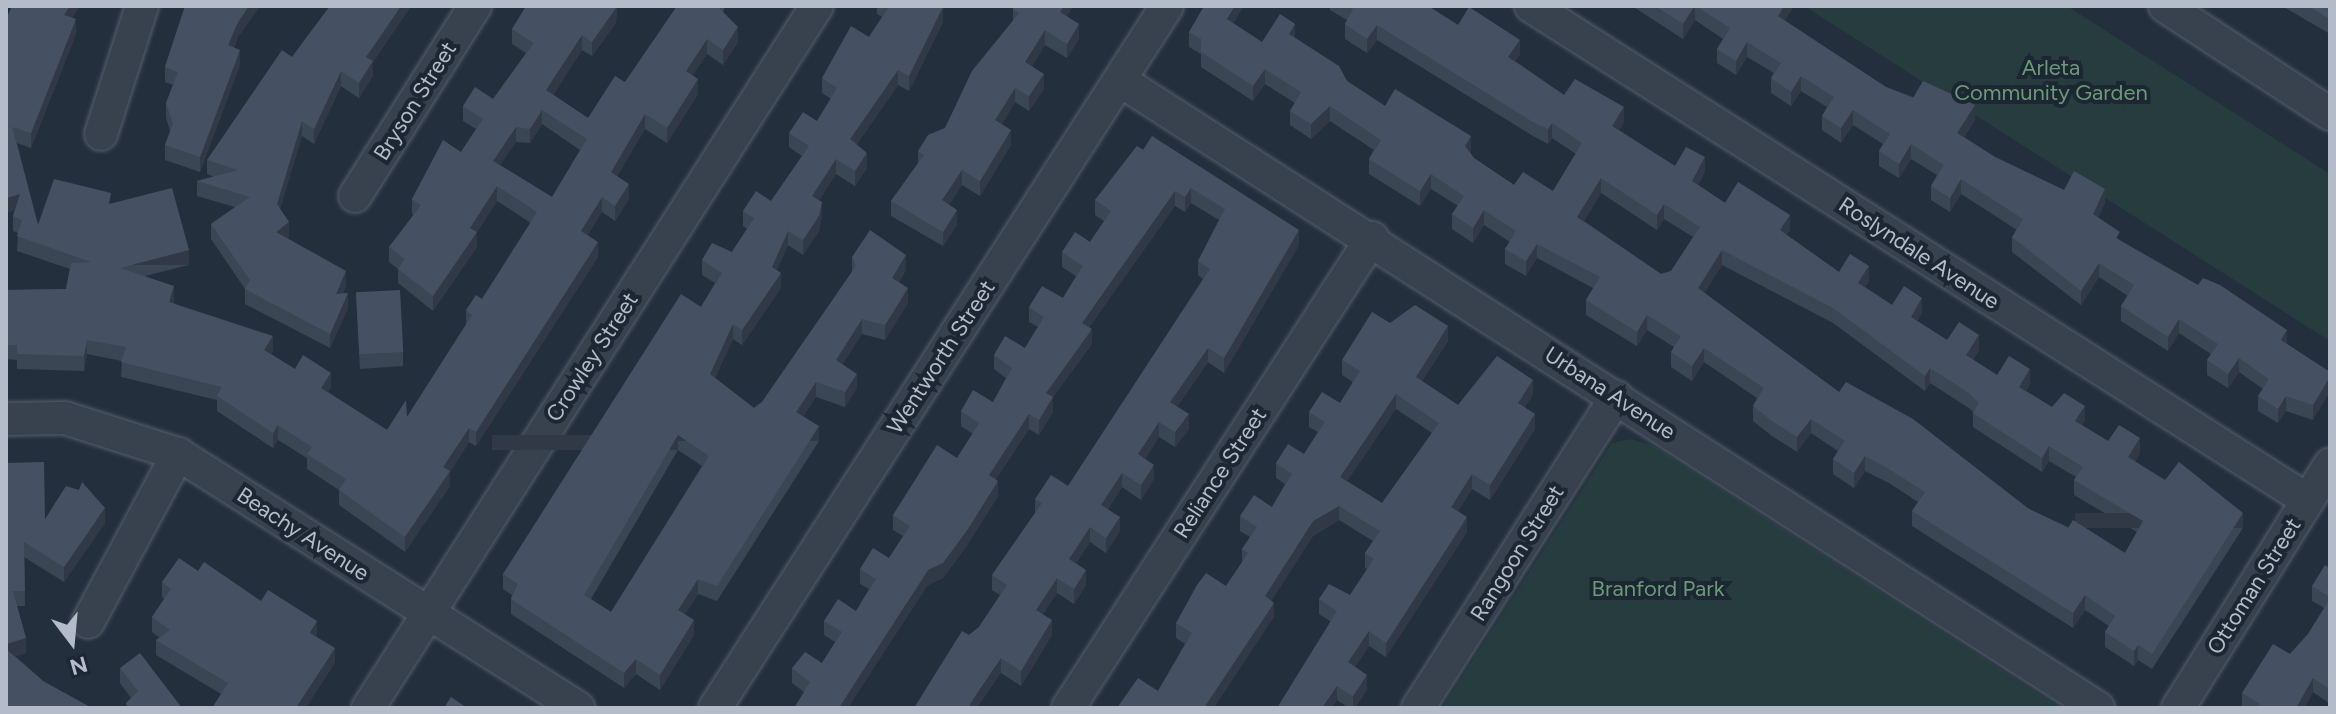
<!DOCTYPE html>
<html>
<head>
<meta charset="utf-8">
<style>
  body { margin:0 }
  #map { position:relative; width:2336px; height:714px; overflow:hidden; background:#242f3e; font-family:Figtree,sans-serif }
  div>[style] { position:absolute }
  .green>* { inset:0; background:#263c3f }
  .roads { filter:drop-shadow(0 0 2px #565f6c) drop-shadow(0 0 2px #565f6c) }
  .minor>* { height:32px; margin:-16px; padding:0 16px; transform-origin:16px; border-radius:16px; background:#38414e }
  .wall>* { inset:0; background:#3b4654 }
  .shaded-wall>* { inset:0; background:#303945; transform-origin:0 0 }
  .building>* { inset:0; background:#455162; transform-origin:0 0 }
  span { translate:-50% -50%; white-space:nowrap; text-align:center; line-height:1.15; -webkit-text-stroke:8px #1d2633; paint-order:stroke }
  .park-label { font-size:22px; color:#6b9a76 }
  .street-label { font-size:22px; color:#b4bcc9 }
  .frame { position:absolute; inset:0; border:8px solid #b4bcc9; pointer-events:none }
  .north { position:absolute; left:32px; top:602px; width:80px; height:80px; -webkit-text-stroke:6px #1d2633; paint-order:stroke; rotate:164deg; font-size:22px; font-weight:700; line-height:32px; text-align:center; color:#b4bcc9 }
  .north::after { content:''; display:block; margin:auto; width:28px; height:36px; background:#b4bcc9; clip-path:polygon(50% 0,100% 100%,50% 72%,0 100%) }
</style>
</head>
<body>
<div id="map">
  <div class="green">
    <i style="clip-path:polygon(1804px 6px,2067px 6px,2330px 174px,2330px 341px)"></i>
    <i style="clip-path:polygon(1631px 439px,1654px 446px,2061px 708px,1442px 708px,1612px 443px)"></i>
  </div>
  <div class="roads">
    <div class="minor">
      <i style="left:1531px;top:6px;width:920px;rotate:32.48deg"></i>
      <i style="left:2165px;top:6px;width:197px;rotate:33.2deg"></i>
      <i style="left:1121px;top:81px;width:1161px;rotate:32.69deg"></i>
      <i style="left:101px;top:134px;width:134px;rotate:-72.2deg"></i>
      <i style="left:355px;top:196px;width:225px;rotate:-57.7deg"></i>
      <i style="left:6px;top:419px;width:59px;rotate:-1deg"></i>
      <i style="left:65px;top:418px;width:119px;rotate:17.7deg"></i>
      <i style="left:178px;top:454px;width:474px;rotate:32.4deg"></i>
      <i style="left:88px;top:622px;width:191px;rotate:-61.8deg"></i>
      <i style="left:368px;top:708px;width:833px;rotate:-57.4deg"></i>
      <i style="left:715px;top:708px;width:835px;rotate:-57.22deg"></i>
      <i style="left:1068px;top:708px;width:560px;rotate:-57.1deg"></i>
      <i style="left:1418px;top:708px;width:369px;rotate:-57.5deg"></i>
      <i style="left:2178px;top:708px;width:287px;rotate:-58deg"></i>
    </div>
  </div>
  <div class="wall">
    <i style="clip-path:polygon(evenodd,12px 6px,80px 6px,72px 18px,76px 34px,31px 148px,17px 143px,38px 225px,111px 204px,189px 265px,145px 276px,174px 301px,173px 303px,273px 350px,271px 354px,295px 369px,331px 387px,328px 392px,387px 430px,407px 417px,466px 325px,466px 310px,482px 299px,531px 223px,497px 201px,477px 232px,477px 247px,433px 311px,398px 283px,398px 269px,389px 262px,389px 247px,414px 215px,412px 214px,412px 199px,461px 152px,476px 129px,463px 121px,463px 106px,493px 99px,526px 53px,512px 44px,512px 29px,617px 6px,616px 23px,592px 56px,582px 50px,553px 95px,588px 118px,625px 82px,677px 6px,725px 6px,723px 12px,738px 42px,723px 65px,707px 54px,692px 76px,698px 94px,667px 143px,645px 129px,617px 176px,629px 199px,615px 221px,602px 212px,587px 235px,598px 257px,476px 446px,469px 442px,450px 472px,450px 486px,405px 552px,339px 505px,339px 490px,307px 469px,307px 458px,278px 440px,273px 448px,217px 411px,217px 400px,121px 377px,122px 361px,87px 354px,84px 371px,17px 369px,17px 360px,6px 359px,6px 290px,66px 289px,70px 269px,17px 251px,18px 233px,13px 231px,13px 216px,15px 210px,6px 213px,6px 20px,12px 6px,542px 124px,580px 150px,552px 197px,500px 165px,516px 142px,530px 143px,542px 124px)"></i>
    <i style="clip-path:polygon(185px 6px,260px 6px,238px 37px,234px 47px,240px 65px,200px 172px,165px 160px,165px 145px,170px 131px,166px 118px,166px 103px,173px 85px,165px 82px,165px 67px)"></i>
    <i style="clip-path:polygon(330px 6px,411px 6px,373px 62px,373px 76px,359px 98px,341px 86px,314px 144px,302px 136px,280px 209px,289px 237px,287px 238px,346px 286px,343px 294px,348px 308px,330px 348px,245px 304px,245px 289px,211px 239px,211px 224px,235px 207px,197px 196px,197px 181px,214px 177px,207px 174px,207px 160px,292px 57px)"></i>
    <i style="clip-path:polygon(evenodd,877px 6px,946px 6px,943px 10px,943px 22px,909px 91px,898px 85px,857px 144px,867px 168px,855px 186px,836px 174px,819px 200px,822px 216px,819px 231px,803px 255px,788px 245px,777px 270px,781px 288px,742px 345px,733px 339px,715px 378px,754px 408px,762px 402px,852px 272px,852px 257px,906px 270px,899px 282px,908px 303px,885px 340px,862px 334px,842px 364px,857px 388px,845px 407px,816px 397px,803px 417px,819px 441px,717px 601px,698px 594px,685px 614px,694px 635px,660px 690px,636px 674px,624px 688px,511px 614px,511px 599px,512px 595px,503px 589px,503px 574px,701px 307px,715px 283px,702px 275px,702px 260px,732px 252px,747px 229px,743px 226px,743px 211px,771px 201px,802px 156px,789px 147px,789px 133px,817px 121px,831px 99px,822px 93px,822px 78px,869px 37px,882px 17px,877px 14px,877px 6px,678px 450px,702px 466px,611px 612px,591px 599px,678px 450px)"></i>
    <i style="clip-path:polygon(1012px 6px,1073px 6px,1067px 16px,1079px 39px,1067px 58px,1045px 45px,1032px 66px,1044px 89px,1029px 111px,1015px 102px,1002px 124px,1011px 145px,980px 196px,962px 185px,949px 205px,957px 225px,943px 246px,891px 216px,891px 201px,918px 163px,918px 151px,945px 128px,1013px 21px,1013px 9px,1014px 7px)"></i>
    <i style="clip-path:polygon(evenodd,1330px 6px,1428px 6px,1458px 25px,1520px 55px,1515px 61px,1564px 95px,1624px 122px,1619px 130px,1675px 166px,1705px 172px,1698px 185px,1725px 203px,1790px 230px,1786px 235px,1839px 272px,1869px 281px,1865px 287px,1892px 305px,1922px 313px,1917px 321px,1947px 340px,1979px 350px,1973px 360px,1997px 375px,2030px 384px,2026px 391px,2052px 407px,2085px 420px,2082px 425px,2108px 441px,2140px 453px,2135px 462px,2243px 528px,2152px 669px,2138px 660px,2134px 666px,2105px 647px,2105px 632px,2109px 626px,2085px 610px,2073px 628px,1912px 526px,1912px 511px,1918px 502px,1889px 483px,1865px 471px,1854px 488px,1833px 474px,1833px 459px,1838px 451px,1811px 433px,1797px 452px,1772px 436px,1753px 421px,1753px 406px,1757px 398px,1704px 362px,1692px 381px,1671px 367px,1671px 352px,1674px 347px,1647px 330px,1637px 346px,1586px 315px,1586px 300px,1593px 288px,1537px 258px,1526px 276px,1505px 264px,1505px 249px,1510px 242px,1484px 225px,1473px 243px,1452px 229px,1452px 214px,1458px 206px,1431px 189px,1420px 206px,1369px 174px,1369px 159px,1374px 150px,1330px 121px,1311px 139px,1290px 125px,1290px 111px,1295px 103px,1265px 84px,1253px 101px,1201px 67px,1201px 54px,1189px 47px,1189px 32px,1233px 24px,1262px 42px,1295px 38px,1347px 81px,1385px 106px,1471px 151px,1470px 153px,1474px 158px,1514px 185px,1553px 191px,1576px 154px,1552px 138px,1548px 144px,1533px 136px,1377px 40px,1367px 53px,1345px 39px,1345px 24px,1347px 20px,1330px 10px,1330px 6px,1601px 193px,1657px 230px,1664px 219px,1693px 237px,1671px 271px,1661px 274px,1584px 221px,1601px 193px,1330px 6px,1722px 265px,1833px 323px,1925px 391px,1930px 383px,1969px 408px,1973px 412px,1973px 427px,2042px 472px,2049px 461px,2076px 477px,2074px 480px,2074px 495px,2137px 532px,2125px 553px,2029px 509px,1839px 392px,1704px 293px,1722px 265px)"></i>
    <i style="clip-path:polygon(1632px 6px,1794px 6px,1784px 21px,1886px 87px,1975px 120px,1964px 137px,1995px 157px,2064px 190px,2105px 203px,2098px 217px,2120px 241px,2330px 372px,2313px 420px,2286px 411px,2278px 423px,2258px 411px,2258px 396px,2263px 389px,2239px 372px,2228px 388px,2207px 375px,2207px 360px,2211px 354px,2179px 333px,2168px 351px,2121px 321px,2121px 306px,2128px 296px,2099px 277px,2081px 305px,2012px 252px,2012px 237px,2017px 230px,1961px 194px,1950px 212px,1931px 200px,1931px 186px,1937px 175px,1911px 159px,1899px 178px,1879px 166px,1879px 151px,1883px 144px,1853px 125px,1841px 143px,1822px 130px,1822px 116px,1827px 107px,1801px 91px,1791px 106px,1771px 93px,1771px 78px,1774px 73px,1747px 57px,1736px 75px,1717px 63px,1717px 49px,1723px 39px,1695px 20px,1683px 39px)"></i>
    <i style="clip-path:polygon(2282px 6px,2330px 6px,2330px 34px)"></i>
    <i style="clip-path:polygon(1137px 146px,1299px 245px,1224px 373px,1208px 362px,1177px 407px,1189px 429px,1175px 447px,1159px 437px,1145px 459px,1154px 479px,1141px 500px,1122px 487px,1108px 509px,1120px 531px,1106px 553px,1090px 542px,1076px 563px,1086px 585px,1074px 604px,1057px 593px,1043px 614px,1052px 635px,1021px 686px,1001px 673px,969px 635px,979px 627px,1000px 595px,992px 590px,992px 575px,1035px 513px,1035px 499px,1068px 486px,1203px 279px,1198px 275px,1198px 261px,1219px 220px,1191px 203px,1185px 212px,1175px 206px,1089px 327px,1092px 344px,1053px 397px,1053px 412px,1039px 435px,1029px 429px,996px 479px,998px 496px,968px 544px,943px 578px,928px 585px,804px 692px,792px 683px,792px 668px,822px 663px,835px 642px,824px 635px,824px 621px,856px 611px,869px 589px,860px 584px,860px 569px,889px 558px,903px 536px,893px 530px,893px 515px,957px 458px,973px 434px,961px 426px,961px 411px,993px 402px,1006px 378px,994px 369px,994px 355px,1025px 348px,1038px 327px,1029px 322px,1029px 307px,1063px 298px,1076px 276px,1062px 267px,1062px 252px,1090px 242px,1104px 221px,1095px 215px,1095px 200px)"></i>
    <i style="clip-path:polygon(356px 293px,403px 352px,403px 366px,360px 369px)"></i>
    <i style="clip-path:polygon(evenodd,1390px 323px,1448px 341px,1422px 381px,1458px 405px,1533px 394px,1525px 407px,1535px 429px,1490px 500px,1472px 489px,1458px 511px,1467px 532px,1386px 657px,1369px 646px,1355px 667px,1367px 690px,1355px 708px,1349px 708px,1337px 700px,1330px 621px,1319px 614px,1319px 599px,1350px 595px,1367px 569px,1365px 568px,1365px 553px,1373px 541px,1339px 520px,1313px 536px,1271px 601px,1274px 617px,1158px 691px,1185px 644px,1176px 638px,1176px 623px,1226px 586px,1242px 563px,1242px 549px,1250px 537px,1240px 531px,1240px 516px,1272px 507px,1285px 484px,1276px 478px,1276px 463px,1304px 454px,1318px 432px,1309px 427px,1309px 412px,1340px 403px,1353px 382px,1342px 375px,1342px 360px,1390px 323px,1396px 409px,1432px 433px,1382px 503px,1347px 481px,1396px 409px)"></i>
    <i style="clip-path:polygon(6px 463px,45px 519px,105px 523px,64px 582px,24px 557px,25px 606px,17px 606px,26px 653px,15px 656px,43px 681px,6px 708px)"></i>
    <i style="clip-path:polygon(2330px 568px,2330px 704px,2313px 692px,2304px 708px,2242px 707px,2242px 693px,2290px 654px,2308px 634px,2324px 608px,2312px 601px,2312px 586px)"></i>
    <i style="clip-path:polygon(198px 571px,261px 601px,317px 636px,317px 637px,335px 663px,221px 694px,156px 655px,156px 640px,160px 638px,152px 632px,152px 617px,164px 599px,162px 597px,162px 582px)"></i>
    <i style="clip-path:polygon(120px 668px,182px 708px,126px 708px,126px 703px,131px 698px,120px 683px)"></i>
  </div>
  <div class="shaded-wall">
    <i style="clip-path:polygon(70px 6px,80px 6px,64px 30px,64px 15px)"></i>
    <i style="clip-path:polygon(249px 6px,260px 6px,238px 37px,228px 60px,228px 45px,238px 22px)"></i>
    <i style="clip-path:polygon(401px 6px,411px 6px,373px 62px,373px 76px,359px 98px,359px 83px,366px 57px)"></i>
    <i style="clip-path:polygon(610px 6px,617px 6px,616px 23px,592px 56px,592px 42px)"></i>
    <i style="clip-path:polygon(940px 6px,946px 6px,943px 10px,943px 22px,909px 91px,909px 76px)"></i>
    <i style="clip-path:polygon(1064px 6px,1073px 6px,1060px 27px,1060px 12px)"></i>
    <i style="clip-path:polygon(1235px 6px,1244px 6px,1227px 34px,1227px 19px)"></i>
    <i style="clip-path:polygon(1695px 6px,1695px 20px,1683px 39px,1683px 24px)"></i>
    <i style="clip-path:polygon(1784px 6px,1794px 6px,1778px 31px,1778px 16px)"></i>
    <i style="clip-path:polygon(76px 19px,76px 34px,31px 148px,31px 133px)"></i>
    <i style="clip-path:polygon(1079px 24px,1079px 39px,1067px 58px,1067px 44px)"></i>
    <i style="clip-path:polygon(1295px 24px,1295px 38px,1289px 34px)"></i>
    <i style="clip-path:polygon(1377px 25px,1377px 40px,1367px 53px,1367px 39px)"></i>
    <i style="clip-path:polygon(738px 27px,738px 42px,723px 65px,723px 50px)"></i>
    <i style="clip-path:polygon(1045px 30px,1045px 45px,1025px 77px,1025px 62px)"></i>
    <i style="clip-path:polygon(582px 35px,582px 50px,546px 105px,546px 90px)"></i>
    <i style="clip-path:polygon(707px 39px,707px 54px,686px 86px,686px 71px)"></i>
    <i style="clip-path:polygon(1520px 40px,1520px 55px,1508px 71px,1508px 57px)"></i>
    <i style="clip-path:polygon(1747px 42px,1747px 57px,1736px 75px,1736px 61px)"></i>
    <i style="clip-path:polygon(240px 50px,240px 65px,200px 172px,200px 157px)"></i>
    <i style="clip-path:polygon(1265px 69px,1265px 84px,1253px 101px,1253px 86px)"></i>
    <i style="clip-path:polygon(898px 70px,898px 85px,850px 154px,850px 139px)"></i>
    <i style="clip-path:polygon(341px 71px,341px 86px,314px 144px,314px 129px)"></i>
    <i style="clip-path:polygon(1044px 74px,1044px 89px,1029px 111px,1029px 96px)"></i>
    <i style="clip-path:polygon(1801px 76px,1801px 91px,1791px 106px,1791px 92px)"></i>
    <i style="clip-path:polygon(698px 79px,698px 94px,667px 143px,667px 128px)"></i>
    <i style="clip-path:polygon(1015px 88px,1015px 102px,995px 135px,995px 120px)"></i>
    <i style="clip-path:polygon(1975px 105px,1975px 120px,1957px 147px,1957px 133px)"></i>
    <i style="clip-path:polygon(1330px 106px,1330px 121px,1311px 139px,1311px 124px)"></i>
    <i style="clip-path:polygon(1624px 107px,1624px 122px,1612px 141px,1612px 126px)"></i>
    <i style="clip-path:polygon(542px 110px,542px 124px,530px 143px,530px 129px)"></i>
    <i style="clip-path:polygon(1853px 110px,1853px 125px,1841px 143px,1841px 128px)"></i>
    <i style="clip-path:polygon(645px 114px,645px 129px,611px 187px,611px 172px)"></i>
    <i style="clip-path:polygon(302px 121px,302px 136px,277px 219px,277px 204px)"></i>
    <i style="clip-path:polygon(1552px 123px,1552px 138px,1548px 144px,1548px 129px)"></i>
    <i style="clip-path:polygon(516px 127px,516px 142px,493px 176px,493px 161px)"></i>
    <i style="clip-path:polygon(1011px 130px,1011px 145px,980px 196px,980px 181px)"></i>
    <i style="clip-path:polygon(1471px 136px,1471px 151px,1465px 161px,1465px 146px)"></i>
    <i style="clip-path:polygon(1911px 144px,1911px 159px,1899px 178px,1899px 164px)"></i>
    <i style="clip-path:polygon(867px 153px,867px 168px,855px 186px,855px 171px)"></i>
    <i style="clip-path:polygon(1705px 157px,1705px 172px,1692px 196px,1692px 181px)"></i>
    <i style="clip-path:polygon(836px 159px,836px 174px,812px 210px,812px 196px)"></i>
    <i style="clip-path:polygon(962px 170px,962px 185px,942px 215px,942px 200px)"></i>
    <i style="clip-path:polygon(1431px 174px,1431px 189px,1420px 206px,1420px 191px)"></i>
    <i style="clip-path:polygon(1601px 178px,1601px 193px,1577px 232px,1577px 217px)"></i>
    <i style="clip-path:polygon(1961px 179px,1961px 194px,1950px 212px,1950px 198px)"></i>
    <i style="clip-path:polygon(629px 184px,629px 199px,615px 221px,615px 206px)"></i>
    <i style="clip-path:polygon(497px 186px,497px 201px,477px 232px,477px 247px,433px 311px,433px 296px,470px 228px)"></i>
    <i style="clip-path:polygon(1191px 188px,1191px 203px,1185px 212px,1185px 197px)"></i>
    <i style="clip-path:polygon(2105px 189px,2105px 203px,2093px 229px,2093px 214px)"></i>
    <i style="clip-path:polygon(1175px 191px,1175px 206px,1082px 338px,1082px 323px)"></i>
    <i style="clip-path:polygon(20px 194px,20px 209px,6px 213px,6px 198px)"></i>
    <i style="clip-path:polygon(602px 197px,602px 212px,581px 246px,581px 231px)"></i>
    <i style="clip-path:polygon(822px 202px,822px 216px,819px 231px,803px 255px,803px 240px)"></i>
    <i style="clip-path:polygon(1664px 204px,1664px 219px,1657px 230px,1657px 215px)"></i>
    <i style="clip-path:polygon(957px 210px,957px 225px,943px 246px,943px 232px)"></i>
    <i style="clip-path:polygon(1484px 210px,1484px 225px,1473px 243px,1473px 228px)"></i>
    <i style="clip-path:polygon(1790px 215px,1790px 230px,1780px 245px,1780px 230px)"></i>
    <i style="clip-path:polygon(289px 222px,289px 237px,276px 246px,276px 232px)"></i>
    <i style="clip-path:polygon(1299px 230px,1299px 245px,1224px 373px,1224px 358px)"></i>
    <i style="clip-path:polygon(788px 231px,788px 245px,772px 282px,772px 267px)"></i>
    <i style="clip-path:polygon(598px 242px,598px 257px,476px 446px,476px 432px)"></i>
    <i style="clip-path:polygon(1537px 244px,1537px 258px,1526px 276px,1526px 261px)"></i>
    <i style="left:189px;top:250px;width:15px;height:71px;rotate:90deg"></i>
    <i style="clip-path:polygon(1722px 250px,1722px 265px,1698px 303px,1698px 288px)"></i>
    <i style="clip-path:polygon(906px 255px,906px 270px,892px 292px,892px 278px)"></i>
    <i style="clip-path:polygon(2099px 263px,2099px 277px,2081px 305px,2081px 291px)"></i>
    <i style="clip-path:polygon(1869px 266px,1869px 281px,1858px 298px,1858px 283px)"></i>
    <i style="clip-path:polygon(346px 271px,346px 286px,336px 309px,336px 294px)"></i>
    <i style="clip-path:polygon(781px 273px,781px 288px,742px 345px,742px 330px)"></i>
    <i style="clip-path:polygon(174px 286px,174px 301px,169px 316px,169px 302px)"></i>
    <i style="clip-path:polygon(908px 288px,908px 303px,885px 340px,885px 325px)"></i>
    <i style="clip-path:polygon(348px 293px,348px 308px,330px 348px,330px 334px)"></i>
    <i style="clip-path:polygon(1922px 298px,1922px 313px,1911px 331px,1911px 317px)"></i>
    <i style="clip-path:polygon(1647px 315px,1647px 330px,1637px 346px,1637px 332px)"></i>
    <i style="clip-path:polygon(862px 319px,862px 334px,836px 375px,836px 360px)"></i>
    <i style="clip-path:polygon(2179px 319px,2179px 333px,2168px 351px,2168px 337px)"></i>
    <i style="clip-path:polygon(733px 324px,733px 339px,710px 389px,710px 374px)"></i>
    <i style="clip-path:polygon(1448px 326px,1448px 341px,1416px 391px,1416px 377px)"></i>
    <i style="clip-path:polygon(1092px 329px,1092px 344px,1053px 397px,1053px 412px,1039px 435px,1039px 420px,1046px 393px)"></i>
    <i style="clip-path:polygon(2287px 330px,2287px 345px,2281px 340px)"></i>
    <i style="clip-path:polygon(1979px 335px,1979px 350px,1966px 370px,1966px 355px)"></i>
    <i style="clip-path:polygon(273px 336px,273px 350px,264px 365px,264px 350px)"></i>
    <i style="clip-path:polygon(87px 340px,87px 354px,84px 371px,84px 356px)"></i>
    <i style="clip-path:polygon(1208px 348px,1208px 362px,1170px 417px,1170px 402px)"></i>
    <i style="clip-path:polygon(1704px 348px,1704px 362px,1692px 381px,1692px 366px)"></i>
    <i style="clip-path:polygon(2239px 358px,2239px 372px,2228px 388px,2228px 374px)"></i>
    <i style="clip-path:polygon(1930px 368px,1930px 383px,1925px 391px,1925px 376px)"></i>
    <i style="clip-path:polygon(2030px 369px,2030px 384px,2019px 402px,2019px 387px)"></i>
    <i style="clip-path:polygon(331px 373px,331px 387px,321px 403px,321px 388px)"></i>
    <i style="clip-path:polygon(857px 374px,857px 388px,845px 407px,845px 392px)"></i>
    <i style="clip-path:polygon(2330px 377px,2330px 392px,2313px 420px,2313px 405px)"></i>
    <i style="clip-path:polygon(1533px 380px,1533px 394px,1518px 418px,1518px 403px)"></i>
    <i style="clip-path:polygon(816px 382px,816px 397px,796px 427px,796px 412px)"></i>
    <i style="clip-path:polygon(1396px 394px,1396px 409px,1340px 492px,1340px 477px)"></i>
    <i style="clip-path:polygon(2286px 396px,2286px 411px,2278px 423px,2278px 409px)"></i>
    <i style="clip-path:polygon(2085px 406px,2085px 420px,2075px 436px,2075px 421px)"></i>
    <i style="clip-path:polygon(1029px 414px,1029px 429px,989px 490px,989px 475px)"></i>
    <i style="clip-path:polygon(1189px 414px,1189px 429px,1175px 447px,1175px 432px)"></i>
    <i style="clip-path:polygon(1535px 414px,1535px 429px,1490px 500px,1490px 485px)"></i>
    <i style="clip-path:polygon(1811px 419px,1811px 433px,1797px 452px,1797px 437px)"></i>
    <i style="clip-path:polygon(1159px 422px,1159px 437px,1138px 469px,1138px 454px)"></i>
    <i style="clip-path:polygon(278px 425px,278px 440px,273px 448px,273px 433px)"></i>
    <i style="left:819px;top:426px;width:15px;height:190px;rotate:90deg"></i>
    <i style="clip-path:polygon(469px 428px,469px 442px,450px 472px,450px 486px,405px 552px,405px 537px,443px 467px)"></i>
    <i style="left:678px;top:435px;width:15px;height:186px;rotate:90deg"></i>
    <i style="clip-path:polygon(2140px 438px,2140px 453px,2128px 472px,2128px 457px)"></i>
    <i style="clip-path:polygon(2049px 446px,2049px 461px,2042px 472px,2042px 458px)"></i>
    <i style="clip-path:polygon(1865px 456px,1865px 471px,1854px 488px,1854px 473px)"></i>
    <i style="clip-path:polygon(1154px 465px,1154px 479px,1141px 500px,1141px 485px)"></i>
    <i style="clip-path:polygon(1122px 473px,1122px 487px,1101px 519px,1101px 505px)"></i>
    <i style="clip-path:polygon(1472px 474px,1472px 489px,1451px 522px,1451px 507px)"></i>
    <i style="clip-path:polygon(998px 481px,998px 496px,968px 544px,943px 578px,928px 585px,848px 708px,839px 708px,928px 570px)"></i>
    <i style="clip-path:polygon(1339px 506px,1339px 520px,1313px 536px,1265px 611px,1265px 596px,1313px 521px)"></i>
    <i style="clip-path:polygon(105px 508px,105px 523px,64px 582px,64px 567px)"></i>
    <i style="left:2243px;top:513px;width:15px;height:168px;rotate:90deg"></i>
    <i style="clip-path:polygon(1120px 517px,1120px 531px,1106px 553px,1106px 538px)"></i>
    <i style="clip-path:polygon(1467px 517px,1467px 532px,1386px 657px,1386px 643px)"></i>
    <i style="clip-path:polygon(1090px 527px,1090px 542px,1069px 574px,1069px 559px)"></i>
    <i style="clip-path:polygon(1086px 570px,1086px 585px,1074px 604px,1074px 589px)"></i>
    <i style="clip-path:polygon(1057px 578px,1057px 593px,1036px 625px,1036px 610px)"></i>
    <i style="clip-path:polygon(698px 579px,698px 594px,678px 624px,678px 610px)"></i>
    <i style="clip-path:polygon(2085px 595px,2085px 610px,2073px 628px,2073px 613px)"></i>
    <i style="clip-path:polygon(1274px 603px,1274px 617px,1214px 708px,1204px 708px)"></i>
    <i style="clip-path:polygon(694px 620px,694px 635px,660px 690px,660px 675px)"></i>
    <i style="clip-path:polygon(1052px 620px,1052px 635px,1021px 686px,1021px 671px)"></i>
    <i style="clip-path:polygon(317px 621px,317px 636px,310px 648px,310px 633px)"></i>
    <i style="clip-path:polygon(1369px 631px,1369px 646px,1348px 677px,1348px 662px)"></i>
    <i style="clip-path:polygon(26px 638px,26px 653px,6px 659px,6px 644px)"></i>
    <i style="clip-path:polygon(2138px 645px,2138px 660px,2134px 666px,2134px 651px)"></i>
    <i style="clip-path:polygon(335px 648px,335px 663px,306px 708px,296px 708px)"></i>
    <i style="clip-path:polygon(1001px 658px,1001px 673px,977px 708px,970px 708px,970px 704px)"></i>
    <i style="clip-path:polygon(636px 659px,636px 674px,624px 688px,624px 673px)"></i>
    <i style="clip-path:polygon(1367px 675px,1367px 690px,1355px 708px,1353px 708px,1353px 696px)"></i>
    <i style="clip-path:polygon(2313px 678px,2313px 692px,2304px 708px,2296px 708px)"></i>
    <i style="clip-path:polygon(1337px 686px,1337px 700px,1332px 708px,1322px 708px)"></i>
  </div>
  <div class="building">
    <i style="clip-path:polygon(evenodd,12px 6px,70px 6px,64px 15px,76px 19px,31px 133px,12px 127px,38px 225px,54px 179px,111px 193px,109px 204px,172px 188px,189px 250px,120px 268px,174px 286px,169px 302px,273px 336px,264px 350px,295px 369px,303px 355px,331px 373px,321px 388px,387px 430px,406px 400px,407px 417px,472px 315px,466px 310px,476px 295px,482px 299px,537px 212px,497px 186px,470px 228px,477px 232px,433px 296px,398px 269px,405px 259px,389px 247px,421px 205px,412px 199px,443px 140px,461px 152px,483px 119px,463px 106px,475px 87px,493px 99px,534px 43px,512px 29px,526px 6px,613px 6px,616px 8px,592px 42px,582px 35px,546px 90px,588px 118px,615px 76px,625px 82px,677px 6px,718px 6px,718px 7px,738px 27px,723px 50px,707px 39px,686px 71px,698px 79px,667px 128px,645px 114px,611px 172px,629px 184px,615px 206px,602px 197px,581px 231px,598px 242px,476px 432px,469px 428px,443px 467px,450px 471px,405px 537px,339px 490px,346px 479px,307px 454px,312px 447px,278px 425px,273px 433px,217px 396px,222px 387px,121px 362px,126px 347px,87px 340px,84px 356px,17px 354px,17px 345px,6px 345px,6px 290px,66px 289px,71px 263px,91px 262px,17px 236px,22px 220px,13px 216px,20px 194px,6px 198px,6px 20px,12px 6px,542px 110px,587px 139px,552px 197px,493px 161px,516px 127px,530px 129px,542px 110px)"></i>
    <i style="clip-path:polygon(185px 6px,249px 6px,238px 22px,228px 45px,240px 50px,200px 157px,165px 145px,173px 124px,166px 103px,178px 72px,165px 67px)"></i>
    <i style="clip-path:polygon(330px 6px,401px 6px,366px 57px,373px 61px,359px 83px,341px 71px,314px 129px,302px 121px,277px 204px,289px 222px,276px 232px,346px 271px,336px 294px,348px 293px,330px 334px,245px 289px,250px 280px,211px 224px,250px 197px,197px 181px,238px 170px,207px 160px,282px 50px,292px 57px)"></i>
    <i style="clip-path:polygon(evenodd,888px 6px,942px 6px,943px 7px,909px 76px,898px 70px,850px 139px,867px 153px,855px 171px,836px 159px,812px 196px,822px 202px,819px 216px,803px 240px,788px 231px,772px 267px,781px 273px,742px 330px,733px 324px,710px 374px,754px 408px,762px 402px,856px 266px,852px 257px,870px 230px,906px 255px,892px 278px,908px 288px,885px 325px,862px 319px,836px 360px,857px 374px,845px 392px,816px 382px,796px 412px,819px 426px,717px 586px,698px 579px,678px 610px,694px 620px,660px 675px,636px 659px,624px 673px,511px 599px,518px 584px,503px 574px,681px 294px,701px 307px,722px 273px,702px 260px,712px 243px,732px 252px,754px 218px,743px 211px,756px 191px,771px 201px,809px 146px,789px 133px,803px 112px,817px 121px,837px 88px,822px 78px,851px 26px,869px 37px,889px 7px,888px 6px,678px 435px,709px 456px,611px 612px,584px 595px,678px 435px)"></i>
    <i style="clip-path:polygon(1015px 6px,1064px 6px,1060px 12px,1079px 24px,1067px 44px,1045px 30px,1025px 62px,1044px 74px,1029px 96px,1015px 88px,995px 120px,1011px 130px,980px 181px,962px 170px,942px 200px,957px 210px,943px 232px,891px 201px,924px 155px,918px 151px,928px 135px,945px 128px,972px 71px,1019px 13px,1013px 9px)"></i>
    <i style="clip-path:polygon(evenodd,1204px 6px,1235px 6px,1227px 19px,1262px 42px,1280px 14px,1295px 24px,1289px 34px,1339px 66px,1347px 81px,1385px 106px,1395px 89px,1471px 136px,1465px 146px,1474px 158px,1514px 185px,1523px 172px,1553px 191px,1582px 143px,1552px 123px,1548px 129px,1533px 122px,1377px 25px,1367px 39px,1345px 24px,1353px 9px,1348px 6px,1428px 6px,1458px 25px,1469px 7px,1520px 40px,1508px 57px,1564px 95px,1575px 79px,1624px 107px,1612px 126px,1640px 144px,1675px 166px,1686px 147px,1705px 157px,1692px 181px,1725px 203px,1738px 182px,1790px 215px,1780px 230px,1839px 272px,1850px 254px,1869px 266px,1858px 283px,1892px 305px,1904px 286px,1922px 298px,1911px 317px,1947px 340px,1959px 322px,1979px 335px,1966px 355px,1997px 375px,2009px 356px,2030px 369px,2019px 387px,2052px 407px,2064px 393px,2085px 406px,2075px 421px,2108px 441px,2119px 425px,2140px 438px,2128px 457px,2165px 480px,2179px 462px,2243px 513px,2152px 654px,2138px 645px,2134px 651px,2105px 632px,2115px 616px,2085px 595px,2073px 613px,1912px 511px,1925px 492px,1889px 469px,1865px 456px,1854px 473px,1833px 459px,1845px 441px,1811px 419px,1797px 437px,1772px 421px,1753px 406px,1764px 388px,1704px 348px,1692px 366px,1671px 352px,1681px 336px,1647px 315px,1637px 332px,1586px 300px,1600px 277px,1537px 244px,1526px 261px,1505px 249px,1516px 231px,1484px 210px,1473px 228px,1452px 214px,1464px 196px,1431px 174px,1420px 191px,1369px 159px,1381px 140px,1330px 106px,1311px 124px,1290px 111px,1301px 92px,1265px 69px,1253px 86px,1201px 52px,1201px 39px,1189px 32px,1204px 6px,1601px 178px,1657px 215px,1664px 204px,1700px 227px,1671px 271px,1661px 274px,1577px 217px,1601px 178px,1204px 6px,1722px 250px,1833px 308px,1925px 376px,1930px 368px,1969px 393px,1979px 403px,1973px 413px,2042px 458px,2049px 446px,2083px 467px,2074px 480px,2143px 521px,2125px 553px,2073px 520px,2068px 528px,2029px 509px,1913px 419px,1846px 382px,1839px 392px,1698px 288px,1722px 250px)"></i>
    <i style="clip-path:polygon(1655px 6px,1694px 6px,1683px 24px)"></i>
    <i style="clip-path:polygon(1696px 6px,1784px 6px,1778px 16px,1886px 87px,1913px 98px,1923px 81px,1975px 105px,1957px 133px,1995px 157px,2064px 190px,2074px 171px,2105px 189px,2093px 214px,2120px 232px,2116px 238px,2198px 285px,2203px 278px,2220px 285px,2287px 330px,2281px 340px,2330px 372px,2330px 377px,2313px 405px,2286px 396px,2278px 409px,2258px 396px,2269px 379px,2239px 358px,2228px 374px,2207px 360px,2218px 344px,2179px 319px,2168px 337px,2121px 306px,2134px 285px,2099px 263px,2081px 291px,2012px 237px,2023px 219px,1961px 179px,1950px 198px,1931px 186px,1944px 165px,1911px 144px,1899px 164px,1879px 151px,1890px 134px,1853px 110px,1841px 128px,1822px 116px,1834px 97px,1801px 76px,1791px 92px,1771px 78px,1781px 63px,1747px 42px,1736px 61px,1717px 49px,1730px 28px)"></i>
    <i style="clip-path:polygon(2308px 6px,2330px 6px,2330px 19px)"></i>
    <i style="clip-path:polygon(1152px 136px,1299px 230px,1224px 358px,1208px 348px,1170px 402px,1189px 414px,1175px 432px,1159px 422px,1138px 454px,1154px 465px,1141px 485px,1122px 473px,1101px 505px,1120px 517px,1106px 538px,1090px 527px,1069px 559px,1086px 570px,1074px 589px,1057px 578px,1036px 610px,1052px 620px,1021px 671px,1001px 658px,970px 704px,970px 708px,914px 708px,962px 631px,969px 635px,979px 627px,1007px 585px,992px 575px,1042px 503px,1035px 499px,1051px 475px,1068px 486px,1210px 269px,1198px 261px,1225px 209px,1191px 188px,1185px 197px,1175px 191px,1082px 323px,1092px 329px,1046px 393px,1053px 397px,1039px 420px,1029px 414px,989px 475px,998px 481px,968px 529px,943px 563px,928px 570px,839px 708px,794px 708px,810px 682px,792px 668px,805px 652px,822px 663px,842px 632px,824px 621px,838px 599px,856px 611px,876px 579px,860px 569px,873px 548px,889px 558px,910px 526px,893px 515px,937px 445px,957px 458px,979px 423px,961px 411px,973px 390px,993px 402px,1012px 368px,994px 355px,1005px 336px,1025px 348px,1044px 317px,1029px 307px,1042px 286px,1063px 298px,1083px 266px,1062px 252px,1075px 232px,1090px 242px,1111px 211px,1095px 200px,1137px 146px,1143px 150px)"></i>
    <i style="left:400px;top:290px;width:62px;height:44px;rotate:87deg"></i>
    <i style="clip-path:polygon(evenodd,1415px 305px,1448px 326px,1416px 377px,1458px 405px,1497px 356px,1533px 380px,1518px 403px,1535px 414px,1490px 485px,1472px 474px,1451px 507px,1467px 517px,1386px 643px,1369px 631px,1348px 662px,1367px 675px,1353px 696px,1337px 686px,1322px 708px,1277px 708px,1337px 611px,1319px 599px,1329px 584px,1350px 595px,1374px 559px,1365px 553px,1380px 531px,1339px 506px,1313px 521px,1265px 596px,1274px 603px,1204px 708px,1117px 708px,1138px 678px,1158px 691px,1192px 633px,1176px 623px,1197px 585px,1206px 573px,1226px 586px,1248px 553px,1242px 549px,1257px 527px,1240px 516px,1254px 495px,1272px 507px,1292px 474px,1276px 463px,1288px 444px,1304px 454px,1325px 422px,1309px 412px,1322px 392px,1340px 403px,1360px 371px,1342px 360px,1372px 312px,1390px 323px,1415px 305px,1396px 394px,1439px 423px,1382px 503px,1340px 477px,1396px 394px)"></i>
    <i style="clip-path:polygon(44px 462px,45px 519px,66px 486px,79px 490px,82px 482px,105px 508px,64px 567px,24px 542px,25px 591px,13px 591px,26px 638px,6px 644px,6px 463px)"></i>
    <i style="clip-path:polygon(179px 558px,198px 571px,204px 562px,261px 601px,268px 590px,317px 621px,310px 633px,335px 648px,296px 708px,212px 708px,228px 683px,156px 640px,170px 630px,152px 617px,171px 589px,162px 582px)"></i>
    <i style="clip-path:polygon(2325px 565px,2330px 568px,2330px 597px,2312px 586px)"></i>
    <i style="clip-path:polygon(2330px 599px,2330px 689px,2313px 678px,2296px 708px,2257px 708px,2260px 704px,2242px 693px,2273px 644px,2290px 654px,2308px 634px)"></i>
    <i style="clip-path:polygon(6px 649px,43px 681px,92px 708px,6px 708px)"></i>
    <i style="clip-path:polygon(140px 653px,182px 708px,130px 708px,126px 703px,138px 691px,120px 668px)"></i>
    <i style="clip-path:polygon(451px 697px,467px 708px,444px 708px)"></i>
  </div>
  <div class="park-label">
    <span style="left:2051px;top:80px">Arleta<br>Community Garden</span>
    <span style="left:1658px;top:589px">Branford Park</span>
  </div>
  <div class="street-label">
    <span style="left:415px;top:101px;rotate:-58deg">Bryson Street</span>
    <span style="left:1919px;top:253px;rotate:33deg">Roslyndale Avenue</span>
    <span style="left:592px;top:357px;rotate:-57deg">Crowley Street</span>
    <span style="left:941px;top:357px;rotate:-57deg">Wentworth Street</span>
    <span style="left:1610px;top:393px;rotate:33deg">Urbana Avenue</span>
    <span style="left:1220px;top:473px;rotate:-57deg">Reliance Street</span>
    <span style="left:303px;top:534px;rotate:33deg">Beachy Avenue</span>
    <span style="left:1517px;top:553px;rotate:-58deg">Rangoon Street</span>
    <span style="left:2254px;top:586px;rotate:-58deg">Ottoman Street</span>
  </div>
  <div class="frame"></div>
  <div class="north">N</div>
</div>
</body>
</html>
